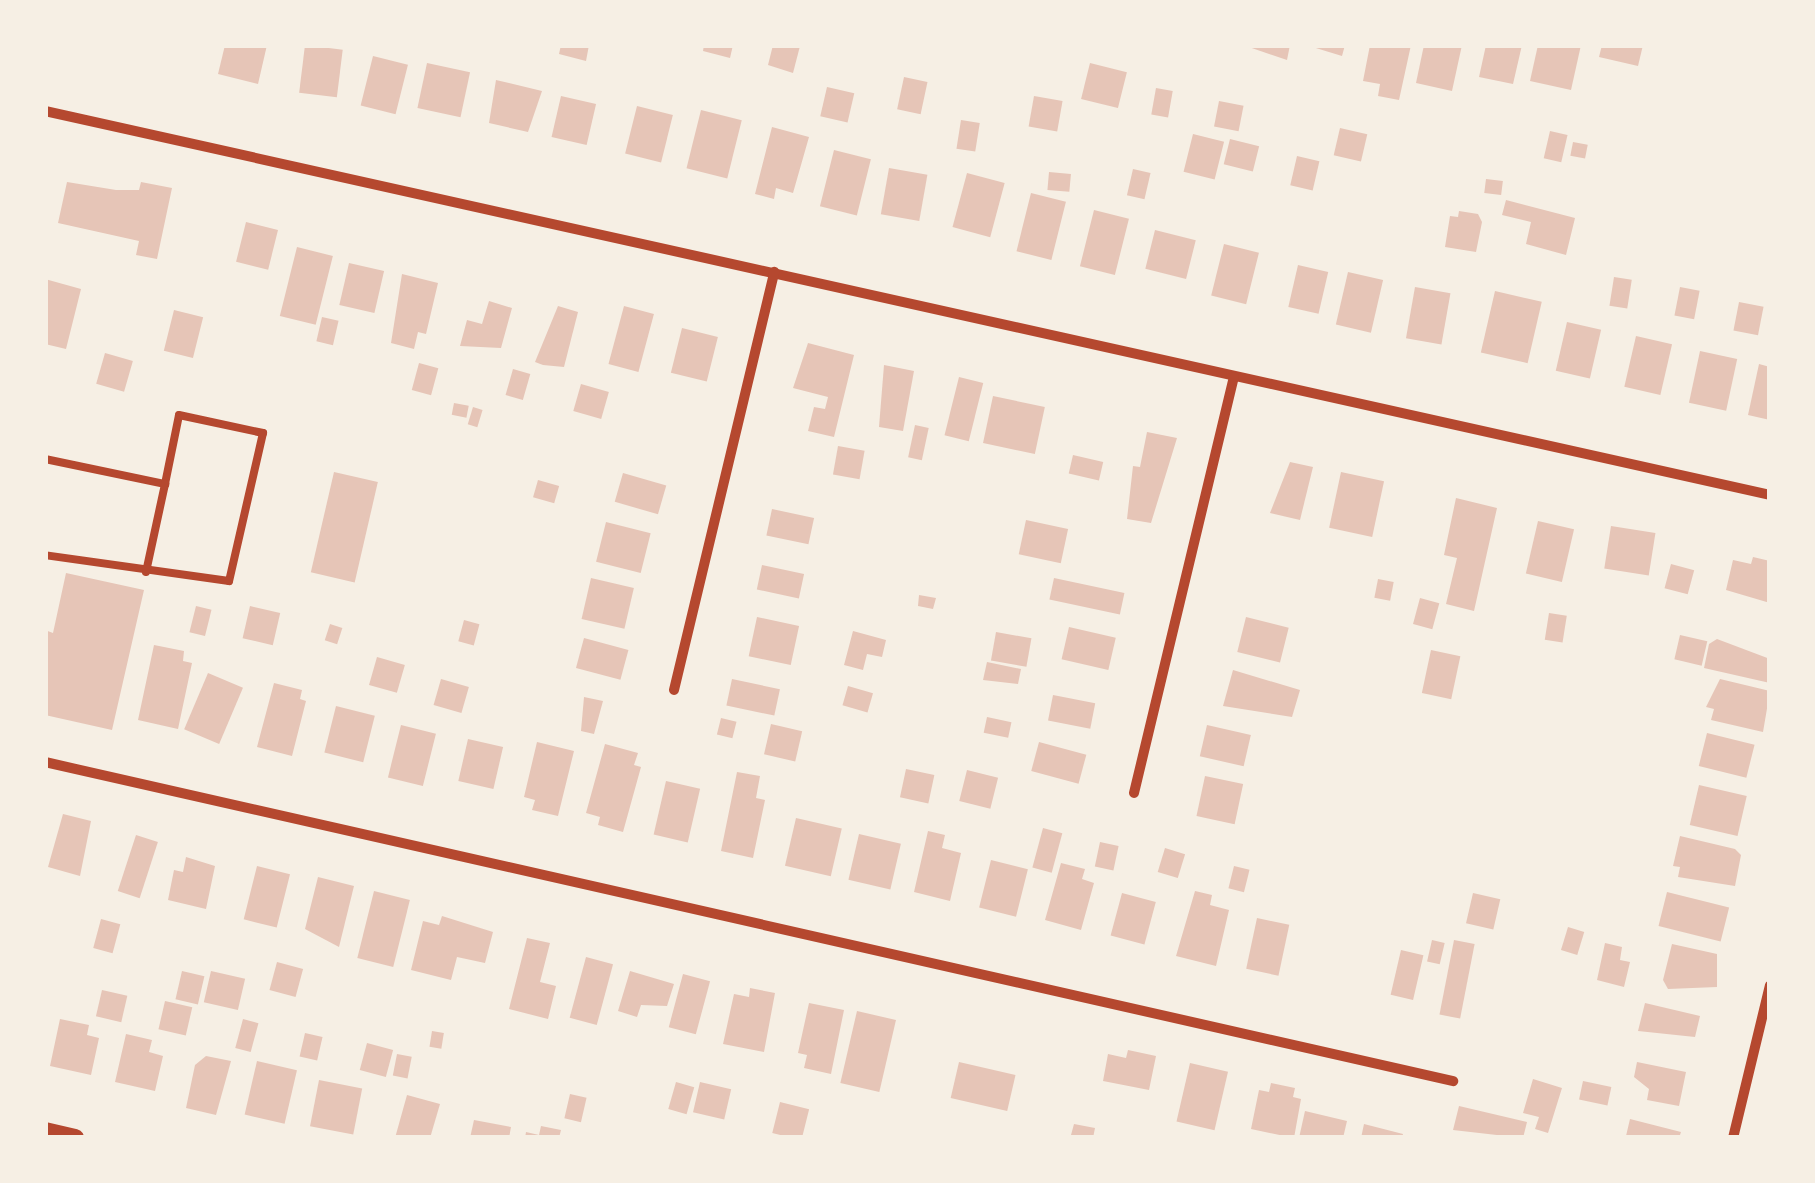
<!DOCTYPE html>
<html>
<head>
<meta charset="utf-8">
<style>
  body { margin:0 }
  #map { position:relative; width:1815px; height:1183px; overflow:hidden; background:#f6efe4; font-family:"PT Sans",sans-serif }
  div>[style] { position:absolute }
  .building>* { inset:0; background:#e6c5b7; transform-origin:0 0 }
  .service>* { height:8px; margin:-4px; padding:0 4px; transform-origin:4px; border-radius:4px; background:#b5482f }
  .minor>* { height:10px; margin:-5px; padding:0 5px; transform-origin:5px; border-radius:5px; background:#b5482f }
  .tertiary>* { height:18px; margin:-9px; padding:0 9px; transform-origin:9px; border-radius:9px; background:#b5482f }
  span { translate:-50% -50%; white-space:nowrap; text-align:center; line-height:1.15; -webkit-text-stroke:10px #f6efe4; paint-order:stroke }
  .frame { position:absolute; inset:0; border:48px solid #f6efe4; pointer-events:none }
</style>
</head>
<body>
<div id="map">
  <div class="building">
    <i style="clip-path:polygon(225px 45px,267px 45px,258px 84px,218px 74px)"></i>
    <i style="left:305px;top:45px;width:38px;height:48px;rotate:7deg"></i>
    <i style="clip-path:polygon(561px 45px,589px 45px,586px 61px,559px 54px)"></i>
    <i style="clip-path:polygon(704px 45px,733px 45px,730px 58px,703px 51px)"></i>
    <i style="clip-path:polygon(773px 45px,800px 46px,793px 73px,768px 65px)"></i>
    <i style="clip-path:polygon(1243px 45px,1290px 45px,1287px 60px)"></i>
    <i style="clip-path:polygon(1306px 45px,1345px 45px,1342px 56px)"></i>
    <i style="clip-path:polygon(1370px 45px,1411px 45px,1399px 100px,1378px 96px,1380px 84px,1363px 81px)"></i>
    <i style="clip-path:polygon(1424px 45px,1462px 45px,1452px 91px,1416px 83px)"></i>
    <i style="clip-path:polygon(1486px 45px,1522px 45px,1513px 84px,1479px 77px)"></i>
    <i style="clip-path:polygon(1538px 45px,1581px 45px,1571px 90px,1530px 81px)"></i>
    <i style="clip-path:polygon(1602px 45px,1643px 45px,1638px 66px,1599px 57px)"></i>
    <i style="left:373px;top:56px;width:36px;height:51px;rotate:14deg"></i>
    <i style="left:427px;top:63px;width:44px;height:46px;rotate:12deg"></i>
    <i style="left:1090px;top:63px;width:38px;height:37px;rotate:14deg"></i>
    <i style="left:904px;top:77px;width:24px;height:33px;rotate:12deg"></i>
    <i style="clip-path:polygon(496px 80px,542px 91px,528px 132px,489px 123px)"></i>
    <i style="left:827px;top:87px;width:28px;height:30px;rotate:13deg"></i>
    <i style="left:1156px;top:88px;width:17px;height:27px;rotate:10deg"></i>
    <i style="left:561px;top:96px;width:36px;height:42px;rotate:13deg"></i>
    <i style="left:1034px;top:96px;width:29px;height:31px;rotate:10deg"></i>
    <i style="left:1219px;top:101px;width:25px;height:26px;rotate:11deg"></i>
    <i style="left:637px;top:106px;width:37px;height:49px;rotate:14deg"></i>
    <i style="left:701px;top:110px;width:42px;height:60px;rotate:14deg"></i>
    <i style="left:961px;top:120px;width:19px;height:29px;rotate:9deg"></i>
    <i style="clip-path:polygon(772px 127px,809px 137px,793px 193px,776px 188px,774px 199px,755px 194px)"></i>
    <i style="left:1340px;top:128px;width:28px;height:28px;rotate:13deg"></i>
    <i style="left:1550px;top:131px;width:18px;height:28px;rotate:13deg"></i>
    <i style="left:1193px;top:134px;width:32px;height:39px;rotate:14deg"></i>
    <i style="left:1230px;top:139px;width:30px;height:26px;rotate:14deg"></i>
    <i style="left:1573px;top:142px;width:15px;height:14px;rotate:11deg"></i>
    <i style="left:834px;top:150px;width:38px;height:58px;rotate:14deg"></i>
    <i style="left:1297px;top:156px;width:23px;height:30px;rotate:13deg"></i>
    <i style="left:889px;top:168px;width:39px;height:47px;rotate:10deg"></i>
    <i style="left:1133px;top:169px;width:18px;height:27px;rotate:13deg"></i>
    <i style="left:1049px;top:172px;width:22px;height:18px;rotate:5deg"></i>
    <i style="left:967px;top:173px;width:39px;height:56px;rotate:15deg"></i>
    <i style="left:1486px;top:179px;width:17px;height:14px;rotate:7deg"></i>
    <i style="clip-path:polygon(67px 182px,116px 190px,139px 190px,141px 182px,172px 188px,157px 259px,136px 255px,139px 241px,58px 223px)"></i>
    <i style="left:1031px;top:193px;width:36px;height:60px;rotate:14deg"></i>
    <i style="clip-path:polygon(1506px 200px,1575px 218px,1566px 255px,1526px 244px,1531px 222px,1502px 215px)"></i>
    <i style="left:1094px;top:210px;width:36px;height:58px;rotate:14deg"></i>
    <i style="clip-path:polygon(1459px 211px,1478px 214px,1482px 222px,1476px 252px,1445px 247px,1450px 216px,1458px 217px)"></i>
    <i style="left:246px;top:222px;width:33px;height:41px;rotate:14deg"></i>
    <i style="left:1155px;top:230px;width:42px;height:40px;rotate:14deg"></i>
    <i style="left:1224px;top:244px;width:36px;height:53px;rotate:14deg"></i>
    <i style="left:297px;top:247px;width:37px;height:71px;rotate:14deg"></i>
    <i style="left:349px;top:263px;width:36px;height:43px;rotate:13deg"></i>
    <i style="left:1298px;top:265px;width:31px;height:43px;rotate:13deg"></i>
    <i style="left:1348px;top:272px;width:36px;height:54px;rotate:13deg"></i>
    <i style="clip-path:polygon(402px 274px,438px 283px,426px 334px,418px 332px,414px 349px,391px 343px)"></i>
    <i style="left:1614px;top:277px;width:18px;height:29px;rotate:9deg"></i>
    <i style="clip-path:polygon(45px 279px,81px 289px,66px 349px,45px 344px)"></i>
    <i style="left:1415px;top:287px;width:36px;height:52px;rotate:10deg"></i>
    <i style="left:1680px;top:287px;width:20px;height:29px;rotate:11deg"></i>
    <i style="left:1495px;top:291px;width:48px;height:63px;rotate:13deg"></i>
    <i style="clip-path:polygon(489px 301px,512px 308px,501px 348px,460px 346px,467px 320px,482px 324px)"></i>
    <i style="left:1739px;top:302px;width:25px;height:29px;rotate:11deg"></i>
    <i style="clip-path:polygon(558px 306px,578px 312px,564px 367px,543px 365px,535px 362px)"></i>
    <i style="left:624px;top:306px;width:31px;height:60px;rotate:15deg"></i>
    <i style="left:174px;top:310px;width:30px;height:42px;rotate:14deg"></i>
    <i style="left:322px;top:317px;width:17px;height:25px;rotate:13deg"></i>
    <i style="left:1567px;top:322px;width:35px;height:50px;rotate:13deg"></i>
    <i style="left:682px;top:328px;width:37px;height:46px;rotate:14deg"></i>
    <i style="left:1636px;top:336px;width:37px;height:52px;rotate:13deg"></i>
    <i style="clip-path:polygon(808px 343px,854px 355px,834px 437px,808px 431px,814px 407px,825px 409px,828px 397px,793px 388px)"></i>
    <i style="left:1700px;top:351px;width:38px;height:53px;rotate:12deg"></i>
    <i style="left:105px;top:353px;width:29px;height:32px;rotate:16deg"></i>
    <i style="left:419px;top:363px;width:20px;height:28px;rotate:15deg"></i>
    <i style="clip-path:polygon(1759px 364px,1770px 367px,1770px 420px,1748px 415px)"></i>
    <i style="clip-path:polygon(884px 365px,914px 371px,903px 431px,879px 427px)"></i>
    <i style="left:513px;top:369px;width:18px;height:27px;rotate:16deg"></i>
    <i style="left:959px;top:377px;width:25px;height:60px;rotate:14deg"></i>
    <i style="left:581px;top:384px;width:29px;height:28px;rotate:16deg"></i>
    <i style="left:993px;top:396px;width:53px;height:48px;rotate:12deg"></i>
    <i style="left:454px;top:403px;width:15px;height:12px;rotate:11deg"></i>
    <i style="left:473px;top:407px;width:10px;height:18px;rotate:17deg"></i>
    <i style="left:915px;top:425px;width:14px;height:33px;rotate:12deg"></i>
    <i style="clip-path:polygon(1147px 432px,1177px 438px,1151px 523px,1127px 519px,1133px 466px,1140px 467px)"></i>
    <i style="left:838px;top:446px;width:27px;height:29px;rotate:10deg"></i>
    <i style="left:1073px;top:455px;width:31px;height:19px;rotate:13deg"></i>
    <i style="clip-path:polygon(1290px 462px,1313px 467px,1300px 520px,1270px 513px)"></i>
    <i style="left:334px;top:472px;width:45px;height:103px;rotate:13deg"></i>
    <i style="left:1341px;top:472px;width:44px;height:57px;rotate:12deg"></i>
    <i style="left:623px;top:473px;width:45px;height:30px;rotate:16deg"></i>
    <i style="left:538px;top:480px;width:22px;height:18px;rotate:16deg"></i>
    <i style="clip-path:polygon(1456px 498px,1497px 508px,1474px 611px,1446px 604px,1457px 558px,1444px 555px)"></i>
    <i style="left:772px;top:509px;width:43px;height:27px;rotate:12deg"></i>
    <i style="left:1026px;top:520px;width:43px;height:35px;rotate:12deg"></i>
    <i style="left:1538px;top:521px;width:37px;height:54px;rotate:13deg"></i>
    <i style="left:606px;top:522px;width:46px;height:41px;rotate:14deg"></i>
    <i style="left:1611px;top:526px;width:45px;height:43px;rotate:9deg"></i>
    <i style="clip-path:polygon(1753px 557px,1770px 561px,1770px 603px,1726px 590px,1733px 560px,1751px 564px)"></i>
    <i style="left:1671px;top:564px;width:24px;height:25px;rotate:15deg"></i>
    <i style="left:762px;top:565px;width:43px;height:25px;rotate:12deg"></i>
    <i style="clip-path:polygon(66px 573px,144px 590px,112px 730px,45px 715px,45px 630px,53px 633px)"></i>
    <i style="left:591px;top:578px;width:44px;height:42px;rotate:13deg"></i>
    <i style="left:1054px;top:578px;width:72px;height:22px;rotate:12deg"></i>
    <i style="left:1378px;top:579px;width:16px;height:19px;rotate:11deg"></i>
    <i style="clip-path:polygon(919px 595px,936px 598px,933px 609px,918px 606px)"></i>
    <i style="left:1420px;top:598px;width:20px;height:27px;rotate:15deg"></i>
    <i style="left:196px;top:606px;width:16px;height:27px;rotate:14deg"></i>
    <i style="left:250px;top:606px;width:31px;height:33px;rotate:13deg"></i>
    <i style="left:1549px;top:613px;width:18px;height:27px;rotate:9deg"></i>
    <i style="left:757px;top:617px;width:43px;height:40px;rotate:12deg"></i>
    <i style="left:1246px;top:617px;width:44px;height:36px;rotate:14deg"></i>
    <i style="left:464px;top:620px;width:16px;height:22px;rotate:15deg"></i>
    <i style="left:330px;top:624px;width:13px;height:17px;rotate:18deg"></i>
    <i style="left:1069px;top:627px;width:48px;height:33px;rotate:13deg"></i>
    <i style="clip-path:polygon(853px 631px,886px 640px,882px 657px,867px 654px,863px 670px,844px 665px)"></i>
    <i style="left:996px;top:632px;width:36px;height:29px;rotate:10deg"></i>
    <i style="left:1680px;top:635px;width:28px;height:25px;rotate:13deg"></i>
    <i style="left:584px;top:638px;width:46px;height:31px;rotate:15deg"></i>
    <i style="clip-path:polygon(1717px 639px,1770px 659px,1770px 683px,1704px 668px,1709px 644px)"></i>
    <i style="clip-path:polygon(154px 645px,184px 651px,183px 661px,192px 663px,178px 729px,138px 720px)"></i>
    <i style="left:1431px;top:650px;width:30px;height:44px;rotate:12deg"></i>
    <i style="left:377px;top:657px;width:29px;height:29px;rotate:16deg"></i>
    <i style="clip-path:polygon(987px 662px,1021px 669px,1018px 684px,983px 680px)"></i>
    <i style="clip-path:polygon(1233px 670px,1300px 690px,1292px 717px,1223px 706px)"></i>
    <i style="left:208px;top:673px;width:38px;height:61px;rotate:23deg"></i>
    <i style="left:441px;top:679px;width:29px;height:27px;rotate:16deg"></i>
    <i style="left:732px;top:679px;width:49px;height:27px;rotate:12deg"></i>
    <i style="clip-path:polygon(1720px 679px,1770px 691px,1763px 732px,1711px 720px,1714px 709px,1706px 707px)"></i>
    <i style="clip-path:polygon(274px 683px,302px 690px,300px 699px,306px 701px,292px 756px,257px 747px)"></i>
    <i style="left:848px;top:686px;width:26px;height:20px;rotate:16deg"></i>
    <i style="left:1053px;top:695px;width:43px;height:26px;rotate:11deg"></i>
    <i style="clip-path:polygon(584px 697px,603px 701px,594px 734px,581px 731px)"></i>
    <i style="left:336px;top:706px;width:40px;height:48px;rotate:14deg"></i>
    <i style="left:987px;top:717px;width:25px;height:16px;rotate:12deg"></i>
    <i style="left:721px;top:718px;width:16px;height:17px;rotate:14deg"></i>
    <i style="left:771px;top:724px;width:32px;height:31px;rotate:13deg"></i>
    <i style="left:401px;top:725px;width:36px;height:54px;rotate:14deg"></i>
    <i style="left:1207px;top:725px;width:45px;height:32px;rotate:13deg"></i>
    <i style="left:1707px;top:733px;width:49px;height:34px;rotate:14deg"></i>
    <i style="left:468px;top:739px;width:36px;height:43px;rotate:13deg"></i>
    <i style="clip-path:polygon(537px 742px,574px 751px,558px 816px,532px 810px,535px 800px,524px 797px)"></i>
    <i style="left:1039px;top:742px;width:49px;height:30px;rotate:15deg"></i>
    <i style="clip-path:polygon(605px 744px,638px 753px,634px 765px,641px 767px,623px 832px,598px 825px,600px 817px,586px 813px)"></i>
    <i style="left:906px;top:769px;width:29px;height:29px;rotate:12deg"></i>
    <i style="left:967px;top:770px;width:32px;height:32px;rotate:14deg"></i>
    <i style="clip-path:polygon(737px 772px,760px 776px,756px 798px,765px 800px,753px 858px,721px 851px)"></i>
    <i style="left:1205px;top:776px;width:39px;height:41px;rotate:12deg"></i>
    <i style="left:666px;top:781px;width:35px;height:55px;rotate:13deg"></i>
    <i style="left:1699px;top:785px;width:49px;height:41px;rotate:13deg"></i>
    <i style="clip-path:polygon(63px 814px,91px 821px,80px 876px,48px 867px)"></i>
    <i style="left:796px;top:818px;width:47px;height:49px;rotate:13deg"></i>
    <i style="left:1043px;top:828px;width:20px;height:41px;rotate:15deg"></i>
    <i style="clip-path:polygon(928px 831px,945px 835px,942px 848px,961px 853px,950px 901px,914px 892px)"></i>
    <i style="left:859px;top:834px;width:43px;height:47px;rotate:13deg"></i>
    <i style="left:136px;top:835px;width:23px;height:59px;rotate:18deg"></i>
    <i style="clip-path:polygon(1680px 836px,1735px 849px,1741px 855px,1735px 886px,1678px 877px,1680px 867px,1673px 866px)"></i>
    <i style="left:1100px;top:842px;width:19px;height:25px;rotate:12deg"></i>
    <i style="left:1165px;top:848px;width:21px;height:25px;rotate:17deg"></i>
    <i style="clip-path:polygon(186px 857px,215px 866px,206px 909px,168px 900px,174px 870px,183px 872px)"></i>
    <i style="left:991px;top:860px;width:38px;height:49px;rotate:14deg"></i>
    <i style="clip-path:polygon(1061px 863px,1085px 869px,1082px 879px,1094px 883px,1081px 930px,1045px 920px)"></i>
    <i style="left:257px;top:866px;width:34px;height:55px;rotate:14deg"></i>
    <i style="left:1234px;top:866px;width:16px;height:23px;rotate:14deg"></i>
    <i style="clip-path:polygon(318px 877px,354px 886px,339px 947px,305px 929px)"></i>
    <i style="left:374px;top:891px;width:37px;height:69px;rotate:14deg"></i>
    <i style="clip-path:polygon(1195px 891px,1212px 895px,1210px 905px,1229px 910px,1216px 966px,1176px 956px)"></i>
    <i style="left:1667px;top:892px;width:64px;height:35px;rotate:14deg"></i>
    <i style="left:1122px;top:893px;width:35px;height:44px;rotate:15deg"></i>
    <i style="left:1473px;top:893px;width:28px;height:31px;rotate:13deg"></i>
    <i style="clip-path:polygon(442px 916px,493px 932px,485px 963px,457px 957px,451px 980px,411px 970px,423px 921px,439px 925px)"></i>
    <i style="left:1257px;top:918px;width:33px;height:52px;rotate:12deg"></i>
    <i style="left:101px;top:919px;width:20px;height:30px;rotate:15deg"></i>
    <i style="left:1568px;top:927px;width:17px;height:24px;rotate:17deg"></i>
    <i style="clip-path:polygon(527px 938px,550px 943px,540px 982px,556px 986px,548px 1019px,509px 1009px)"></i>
    <i style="left:1432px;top:940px;width:13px;height:22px;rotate:13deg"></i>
    <i style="left:1454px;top:940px;width:21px;height:76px;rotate:11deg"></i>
    <i style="clip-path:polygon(1605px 943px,1622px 947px,1620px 960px,1630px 962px,1624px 987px,1597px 980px)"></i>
    <i style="clip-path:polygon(1672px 944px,1717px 954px,1717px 987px,1668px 989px,1663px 980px)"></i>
    <i style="left:1401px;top:950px;width:23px;height:46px;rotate:13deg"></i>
    <i style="left:586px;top:957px;width:28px;height:63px;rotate:15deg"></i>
    <i style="left:277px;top:962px;width:27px;height:29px;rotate:15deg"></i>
    <i style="left:182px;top:971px;width:23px;height:29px;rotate:13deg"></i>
    <i style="left:211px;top:971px;width:35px;height:32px;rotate:13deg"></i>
    <i style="clip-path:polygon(630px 971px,674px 984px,667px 1006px,641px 1005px,637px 1017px,618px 1011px)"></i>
    <i style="left:683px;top:974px;width:28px;height:55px;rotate:15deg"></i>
    <i style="clip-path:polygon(750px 988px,775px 993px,764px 1052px,723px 1044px,734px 994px,749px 997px)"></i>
    <i style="left:102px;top:990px;width:26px;height:27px;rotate:13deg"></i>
    <i style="left:165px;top:1001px;width:28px;height:29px;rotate:13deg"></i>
    <i style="clip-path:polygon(809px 1003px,844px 1010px,831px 1074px,804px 1068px,807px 1055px,798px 1053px)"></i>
    <i style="clip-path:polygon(1645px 1003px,1700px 1016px,1695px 1037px,1638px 1031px)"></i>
    <i style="left:857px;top:1011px;width:40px;height:74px;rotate:13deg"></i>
    <i style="clip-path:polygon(60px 1019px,89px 1025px,87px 1035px,99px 1038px,91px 1075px,50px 1066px)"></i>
    <i style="left:243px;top:1019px;width:16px;height:30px;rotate:15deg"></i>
    <i style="left:432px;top:1031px;width:12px;height:16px;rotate:9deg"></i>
    <i style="left:305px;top:1033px;width:18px;height:24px;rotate:13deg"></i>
    <i style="clip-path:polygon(126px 1034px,152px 1040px,149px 1052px,163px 1056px,155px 1091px,115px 1082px)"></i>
    <i style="left:367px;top:1043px;width:27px;height:28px;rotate:15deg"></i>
    <i style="clip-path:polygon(1128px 1050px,1156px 1056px,1149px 1090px,1103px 1081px,1108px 1054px,1126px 1058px)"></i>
    <i style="left:397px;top:1054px;width:15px;height:22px;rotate:11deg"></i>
    <i style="clip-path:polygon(206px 1056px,231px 1061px,216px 1115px,186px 1108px,195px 1065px)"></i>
    <i style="left:257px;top:1061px;width:41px;height:55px;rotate:13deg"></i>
    <i style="left:959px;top:1062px;width:58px;height:37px;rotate:13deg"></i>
    <i style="clip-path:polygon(1637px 1062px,1686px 1072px,1679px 1106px,1647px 1100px,1649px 1089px,1634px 1077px)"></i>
    <i style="left:1190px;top:1063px;width:39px;height:60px;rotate:13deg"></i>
    <i style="clip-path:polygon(1533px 1079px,1562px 1088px,1548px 1133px,1535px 1129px,1539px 1117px,1523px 1113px)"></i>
    <i style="left:319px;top:1080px;width:44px;height:47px;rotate:11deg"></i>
    <i style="left:1583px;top:1081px;width:29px;height:19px;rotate:12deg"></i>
    <i style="left:676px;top:1082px;width:19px;height:28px;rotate:16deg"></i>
    <i style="left:700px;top:1082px;width:32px;height:31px;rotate:13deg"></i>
    <i style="clip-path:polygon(1271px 1083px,1295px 1088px,1293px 1097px,1301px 1099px,1294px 1138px,1251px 1129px,1259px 1090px,1269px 1092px)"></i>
    <i style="left:570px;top:1094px;width:17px;height:25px;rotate:13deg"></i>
    <i style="clip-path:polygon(407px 1095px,440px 1104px,430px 1138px,395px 1138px)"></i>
    <i style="left:780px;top:1102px;width:30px;height:32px;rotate:14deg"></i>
    <i style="clip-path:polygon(1459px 1106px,1527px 1122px,1523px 1138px,1453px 1130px)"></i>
    <i style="clip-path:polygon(1305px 1111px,1347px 1121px,1343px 1138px,1299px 1138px)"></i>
    <i style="clip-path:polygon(1630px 1119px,1681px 1132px,1679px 1138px,1613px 1138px,1626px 1136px)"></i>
    <i style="clip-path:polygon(474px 1120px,511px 1127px,509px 1138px,470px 1138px)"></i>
    <i style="clip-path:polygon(1074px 1124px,1095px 1128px,1093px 1138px,1071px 1135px)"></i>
    <i style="clip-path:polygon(1364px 1124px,1403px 1134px,1402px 1138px,1361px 1138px)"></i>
    <i style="clip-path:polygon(541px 1126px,561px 1130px,559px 1138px,525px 1138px,526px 1132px,539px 1135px)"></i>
  </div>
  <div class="service">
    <i style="left:45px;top:459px;width:123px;rotate:11.8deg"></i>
    <i style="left:165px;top:484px;width:70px;rotate:-78.5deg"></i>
    <i style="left:179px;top:415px;width:86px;rotate:12.1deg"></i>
    <i style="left:263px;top:433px;width:152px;rotate:102.9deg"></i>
    <i style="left:229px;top:581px;width:186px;rotate:-172deg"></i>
    <i style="left:146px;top:572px;width:90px;rotate:-77.8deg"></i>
  </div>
  <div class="minor">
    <i style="left:45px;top:111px;width:1767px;rotate:12.55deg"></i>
    <i style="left:674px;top:690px;width:430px;rotate:-76.5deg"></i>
    <i style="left:45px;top:762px;width:1444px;rotate:12.77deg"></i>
    <i style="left:1134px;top:793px;width:428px;rotate:-76.5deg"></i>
    <i style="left:1733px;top:1138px;width:157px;rotate:-76.4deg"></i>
  </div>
  <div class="tertiary">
    <i style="left:45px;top:1131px;width:31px;rotate:13deg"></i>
  </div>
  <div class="frame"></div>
</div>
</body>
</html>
